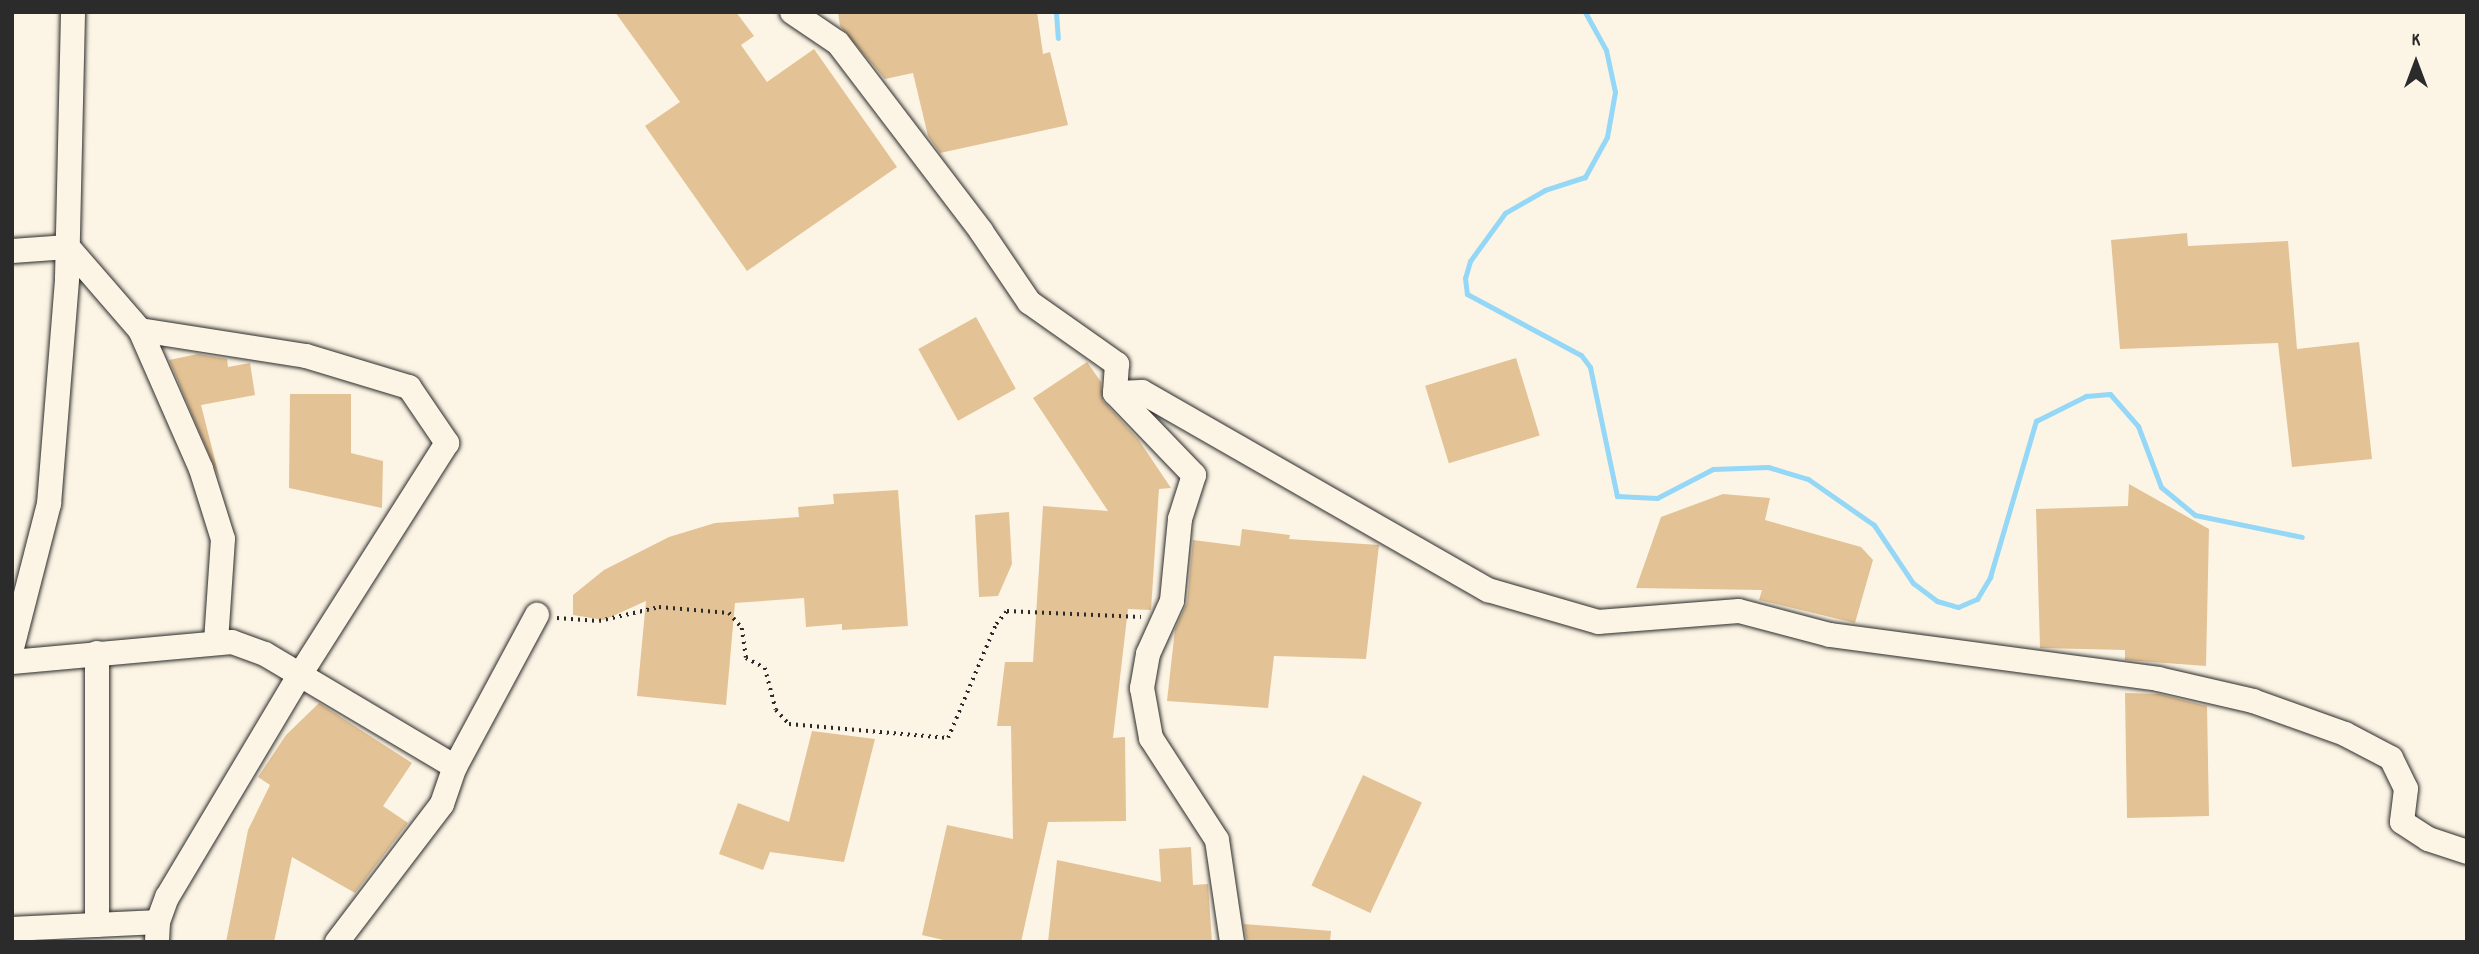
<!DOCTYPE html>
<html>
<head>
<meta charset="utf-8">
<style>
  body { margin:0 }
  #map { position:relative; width:2479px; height:954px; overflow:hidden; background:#fcf5e5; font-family:Dekko,sans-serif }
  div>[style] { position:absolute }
  .stream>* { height:5px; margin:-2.5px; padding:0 2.5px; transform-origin:2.5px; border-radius:2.5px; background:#94d7f6 }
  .building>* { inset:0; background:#e3c295; transform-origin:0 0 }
  .path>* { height:3.5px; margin-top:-1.75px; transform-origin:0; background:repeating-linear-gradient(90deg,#2b2b2b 0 2px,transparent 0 7px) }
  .roads { filter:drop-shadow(0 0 2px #2b2b2b) drop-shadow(0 0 2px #2b2b2b) }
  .minor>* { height:24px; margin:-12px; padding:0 12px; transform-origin:12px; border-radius:12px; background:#fcf5e5 }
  span { translate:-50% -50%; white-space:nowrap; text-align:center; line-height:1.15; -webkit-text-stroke:5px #fcf5e5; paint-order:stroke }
  .frame { position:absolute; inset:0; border:14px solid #2b2b2b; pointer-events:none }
  .north { position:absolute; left:2381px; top:28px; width:70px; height:70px; -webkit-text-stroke:5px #fcf5e5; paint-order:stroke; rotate:0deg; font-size:19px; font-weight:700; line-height:28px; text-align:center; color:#2b2b2b }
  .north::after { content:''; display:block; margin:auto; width:24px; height:32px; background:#2b2b2b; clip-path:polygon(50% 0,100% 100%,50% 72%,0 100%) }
</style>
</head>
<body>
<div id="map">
  <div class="stream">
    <i style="left:1056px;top:12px;width:26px;rotate:86deg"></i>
    <i style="left:1585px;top:12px;width:43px;rotate:61.1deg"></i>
    <i style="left:1606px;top:50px;width:43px;rotate:77.9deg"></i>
    <i style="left:1615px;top:92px;width:46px;rotate:100.1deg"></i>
    <i style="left:1607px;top:137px;width:46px;rotate:118.8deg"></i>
    <i style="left:1585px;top:177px;width:42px;rotate:162deg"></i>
    <i style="left:1545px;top:190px;width:46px;rotate:150.1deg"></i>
    <i style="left:1505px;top:213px;width:59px;rotate:126.1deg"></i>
    <i style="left:1470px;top:261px;width:18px;rotate:106deg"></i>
    <i style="left:1465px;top:278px;width:16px;rotate:83deg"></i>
    <i style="left:1467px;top:294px;width:129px;rotate:28.2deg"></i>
    <i style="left:1581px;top:355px;width:15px;rotate:53deg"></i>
    <i style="left:1590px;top:367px;width:132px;rotate:78.2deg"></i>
    <i style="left:1617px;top:496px;width:40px;rotate:2.9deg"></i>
    <i style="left:1657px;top:498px;width:63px;rotate:-27.4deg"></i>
    <i style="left:1713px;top:469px;width:55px;rotate:-2.1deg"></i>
    <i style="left:1768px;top:467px;width:42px;rotate:16.7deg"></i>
    <i style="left:1808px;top:479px;width:80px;rotate:34.9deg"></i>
    <i style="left:1874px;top:525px;width:70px;rotate:56.1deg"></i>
    <i style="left:1913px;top:583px;width:30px;rotate:37deg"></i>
    <i style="left:1937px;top:601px;width:22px;rotate:16deg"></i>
    <i style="left:1958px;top:607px;width:21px;rotate:-23deg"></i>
    <i style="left:1977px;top:599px;width:26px;rotate:-59deg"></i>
    <i style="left:1990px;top:577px;width:163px;rotate:-73.6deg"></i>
    <i style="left:2036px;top:421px;width:56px;rotate:-26.6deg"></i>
    <i style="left:2086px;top:396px;width:24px;rotate:-5deg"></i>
    <i style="left:2110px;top:394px;width:43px;rotate:48.8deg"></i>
    <i style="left:2138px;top:426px;width:65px;rotate:69.3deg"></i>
    <i style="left:2161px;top:487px;width:44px;rotate:39.5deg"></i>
    <i style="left:2195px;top:515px;width:109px;rotate:11.6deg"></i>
  </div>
  <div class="building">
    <i style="clip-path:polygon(615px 12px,736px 12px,754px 36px,741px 45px,767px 82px,814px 49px,897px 167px,747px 271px,645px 126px,680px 102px)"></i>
    <i style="clip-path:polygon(838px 12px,1037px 12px,1043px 54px,1050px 52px,1068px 125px,940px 153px,928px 136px,913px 73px,885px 79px,840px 26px)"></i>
    <i style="clip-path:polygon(2187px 233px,2188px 246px,2288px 241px,2297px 349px,2359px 342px,2372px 459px,2292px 467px,2278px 343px,2120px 349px,2111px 240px)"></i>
    <i style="left:976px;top:317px;width:82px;height:66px;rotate:61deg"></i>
    <i style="clip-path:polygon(198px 354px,227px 359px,228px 367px,250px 363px,255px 395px,201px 405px,220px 480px,169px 360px)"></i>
    <i style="left:1516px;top:358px;width:81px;height:95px;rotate:73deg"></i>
    <i style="clip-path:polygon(1087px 362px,1101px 382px,1103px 401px,1138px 439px,1171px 488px,1159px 489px,1151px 610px,1128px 609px,1113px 738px,1125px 737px,1126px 821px,1048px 822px,1021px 942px,952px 942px,922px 935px,947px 825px,1013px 839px,1011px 726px,997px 726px,1005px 662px,1033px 662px,1043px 506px,1108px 511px,1033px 398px)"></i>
    <i style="clip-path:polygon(290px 394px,351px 394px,351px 453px,383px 461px,382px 508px,289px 488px)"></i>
    <i style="clip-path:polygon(2129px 484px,2209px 529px,2206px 666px,2125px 660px,2125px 650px,2040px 648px,2036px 509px,2128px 506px)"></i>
    <i style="clip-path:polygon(898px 490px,908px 626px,842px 630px,842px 624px,806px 627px,804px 598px,735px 603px,726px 705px,637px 696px,646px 601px,604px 620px,573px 615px,573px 595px,604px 570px,669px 537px,715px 523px,799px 517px,798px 507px,834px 504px,833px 494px)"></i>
    <i style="clip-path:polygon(1723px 494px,1770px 498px,1765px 520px,1861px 547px,1873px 560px,1855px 623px,1759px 600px,1762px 590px,1636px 588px,1661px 517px)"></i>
    <i style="clip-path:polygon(1009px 512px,1012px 564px,998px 596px,979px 597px,975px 515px)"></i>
    <i style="clip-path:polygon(1242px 529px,1290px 535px,1289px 539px,1379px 545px,1366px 659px,1274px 656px,1268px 708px,1167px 701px,1175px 629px,1187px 603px,1193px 540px,1240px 546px)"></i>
    <i style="clip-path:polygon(2125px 693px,2159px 694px,2207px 706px,2209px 816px,2127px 818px)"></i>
    <i style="clip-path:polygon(319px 703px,412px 763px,383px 806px,408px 823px,355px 893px,292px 857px,274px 942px,226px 942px,248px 830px,270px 785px,258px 777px,286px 735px)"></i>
    <i style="clip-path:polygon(812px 731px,875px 739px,844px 862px,770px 852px,763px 870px,719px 854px,738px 803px,789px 822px)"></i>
    <i style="left:1363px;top:775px;width:65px;height:122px;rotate:25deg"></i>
    <i style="clip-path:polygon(1191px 847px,1193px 885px,1208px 884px,1212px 942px,1048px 942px,1057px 860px,1161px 882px,1159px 849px)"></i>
    <i style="clip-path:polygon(1244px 924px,1331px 931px,1330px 942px,1247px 942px)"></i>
  </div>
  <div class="path">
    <i style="left:557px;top:618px;width:42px;rotate:4.1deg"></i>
    <i style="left:599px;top:621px;width:62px;rotate:-13.1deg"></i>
    <i style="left:659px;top:607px;width:70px;rotate:4.9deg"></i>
    <i style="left:729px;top:613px;width:20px;rotate:49deg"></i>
    <i style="left:742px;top:628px;width:30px;rotate:82deg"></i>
    <i style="left:746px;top:658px;width:21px;rotate:28deg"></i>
    <i style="left:765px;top:668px;width:43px;rotate:75.3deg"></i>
    <i style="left:776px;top:710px;width:19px;rotate:47deg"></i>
    <i style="left:789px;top:724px;width:160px;rotate:5deg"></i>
    <i style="left:948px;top:738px;width:124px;rotate:-67.2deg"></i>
    <i style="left:996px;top:624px;width:17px;rotate:-50deg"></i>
    <i style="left:1007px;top:611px;width:134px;rotate:2.6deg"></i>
  </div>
  <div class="roads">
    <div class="minor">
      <i style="left:792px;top:12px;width:55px;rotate:34deg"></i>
      <i style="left:838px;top:43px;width:236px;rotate:52.7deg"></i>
      <i style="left:981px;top:231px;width:86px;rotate:55.9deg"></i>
      <i style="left:1029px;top:302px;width:108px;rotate:35.2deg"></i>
      <i style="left:1117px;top:364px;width:29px;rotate:94deg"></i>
      <i style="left:1115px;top:393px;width:114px;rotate:46.1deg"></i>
      <i style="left:1194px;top:475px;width:46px;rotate:107.7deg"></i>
      <i style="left:1180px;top:519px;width:82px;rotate:95.6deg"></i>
      <i style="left:1172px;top:601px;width:58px;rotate:114.4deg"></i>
      <i style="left:1148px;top:654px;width:35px;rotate:100deg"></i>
      <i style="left:1142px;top:688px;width:51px;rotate:79.8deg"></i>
      <i style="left:1151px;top:738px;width:121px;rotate:57.1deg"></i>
      <i style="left:1217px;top:840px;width:103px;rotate:81.6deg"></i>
      <i style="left:12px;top:251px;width:56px;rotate:-4.1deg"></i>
      <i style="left:68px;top:247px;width:110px;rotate:49.1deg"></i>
      <i style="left:140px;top:330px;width:152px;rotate:66.3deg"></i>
      <i style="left:201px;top:469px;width:73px;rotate:72.6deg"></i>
      <i style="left:223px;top:539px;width:102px;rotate:93.9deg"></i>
      <i style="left:140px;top:330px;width:168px;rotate:8.9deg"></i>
      <i style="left:306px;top:356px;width:108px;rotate:16.8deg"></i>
      <i style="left:409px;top:387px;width:68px;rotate:55.8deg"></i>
      <i style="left:447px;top:443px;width:276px;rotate:122.4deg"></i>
      <i style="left:299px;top:676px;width:257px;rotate:120.8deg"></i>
      <i style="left:167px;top:897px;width:27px;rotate:110deg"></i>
      <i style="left:158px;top:922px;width:20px;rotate:93deg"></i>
      <i style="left:1115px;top:393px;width:27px;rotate:-2deg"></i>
      <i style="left:1142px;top:392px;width:399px;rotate:29.8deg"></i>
      <i style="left:1488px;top:590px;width:115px;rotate:16.2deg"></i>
      <i style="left:1598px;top:622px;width:141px;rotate:-4.5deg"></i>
      <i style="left:1739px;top:611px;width:94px;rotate:14.8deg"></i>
      <i style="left:1830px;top:635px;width:331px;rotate:7.6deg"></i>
      <i style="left:2158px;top:679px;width:98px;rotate:13deg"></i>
      <i style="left:2253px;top:701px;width:98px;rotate:19.7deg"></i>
      <i style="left:2345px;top:734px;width:52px;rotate:27.6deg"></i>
      <i style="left:2391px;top:758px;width:34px;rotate:64deg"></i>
      <i style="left:2406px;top:789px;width:33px;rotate:97deg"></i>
      <i style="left:2402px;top:822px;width:31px;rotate:33deg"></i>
      <i style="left:2428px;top:839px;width:41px;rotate:18.4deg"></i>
      <i style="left:12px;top:648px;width:149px;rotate:-75.6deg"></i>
      <i style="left:49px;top:504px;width:227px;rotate:-85.4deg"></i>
      <i style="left:67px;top:278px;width:266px;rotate:-88.7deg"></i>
      <i style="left:12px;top:662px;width:221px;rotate:-5.2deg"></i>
      <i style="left:232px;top:642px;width:35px;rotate:20deg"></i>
      <i style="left:265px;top:654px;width:221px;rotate:30.7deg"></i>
      <i style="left:97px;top:925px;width:272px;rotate:-90deg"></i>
      <i style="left:12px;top:929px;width:146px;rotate:-2.7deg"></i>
      <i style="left:337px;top:942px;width:173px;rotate:-52.7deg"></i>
      <i style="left:442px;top:804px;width:39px;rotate:-71deg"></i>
      <i style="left:455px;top:767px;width:173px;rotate:-61.7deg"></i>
    </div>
  </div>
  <div class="frame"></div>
  <div class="north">K</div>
</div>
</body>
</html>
